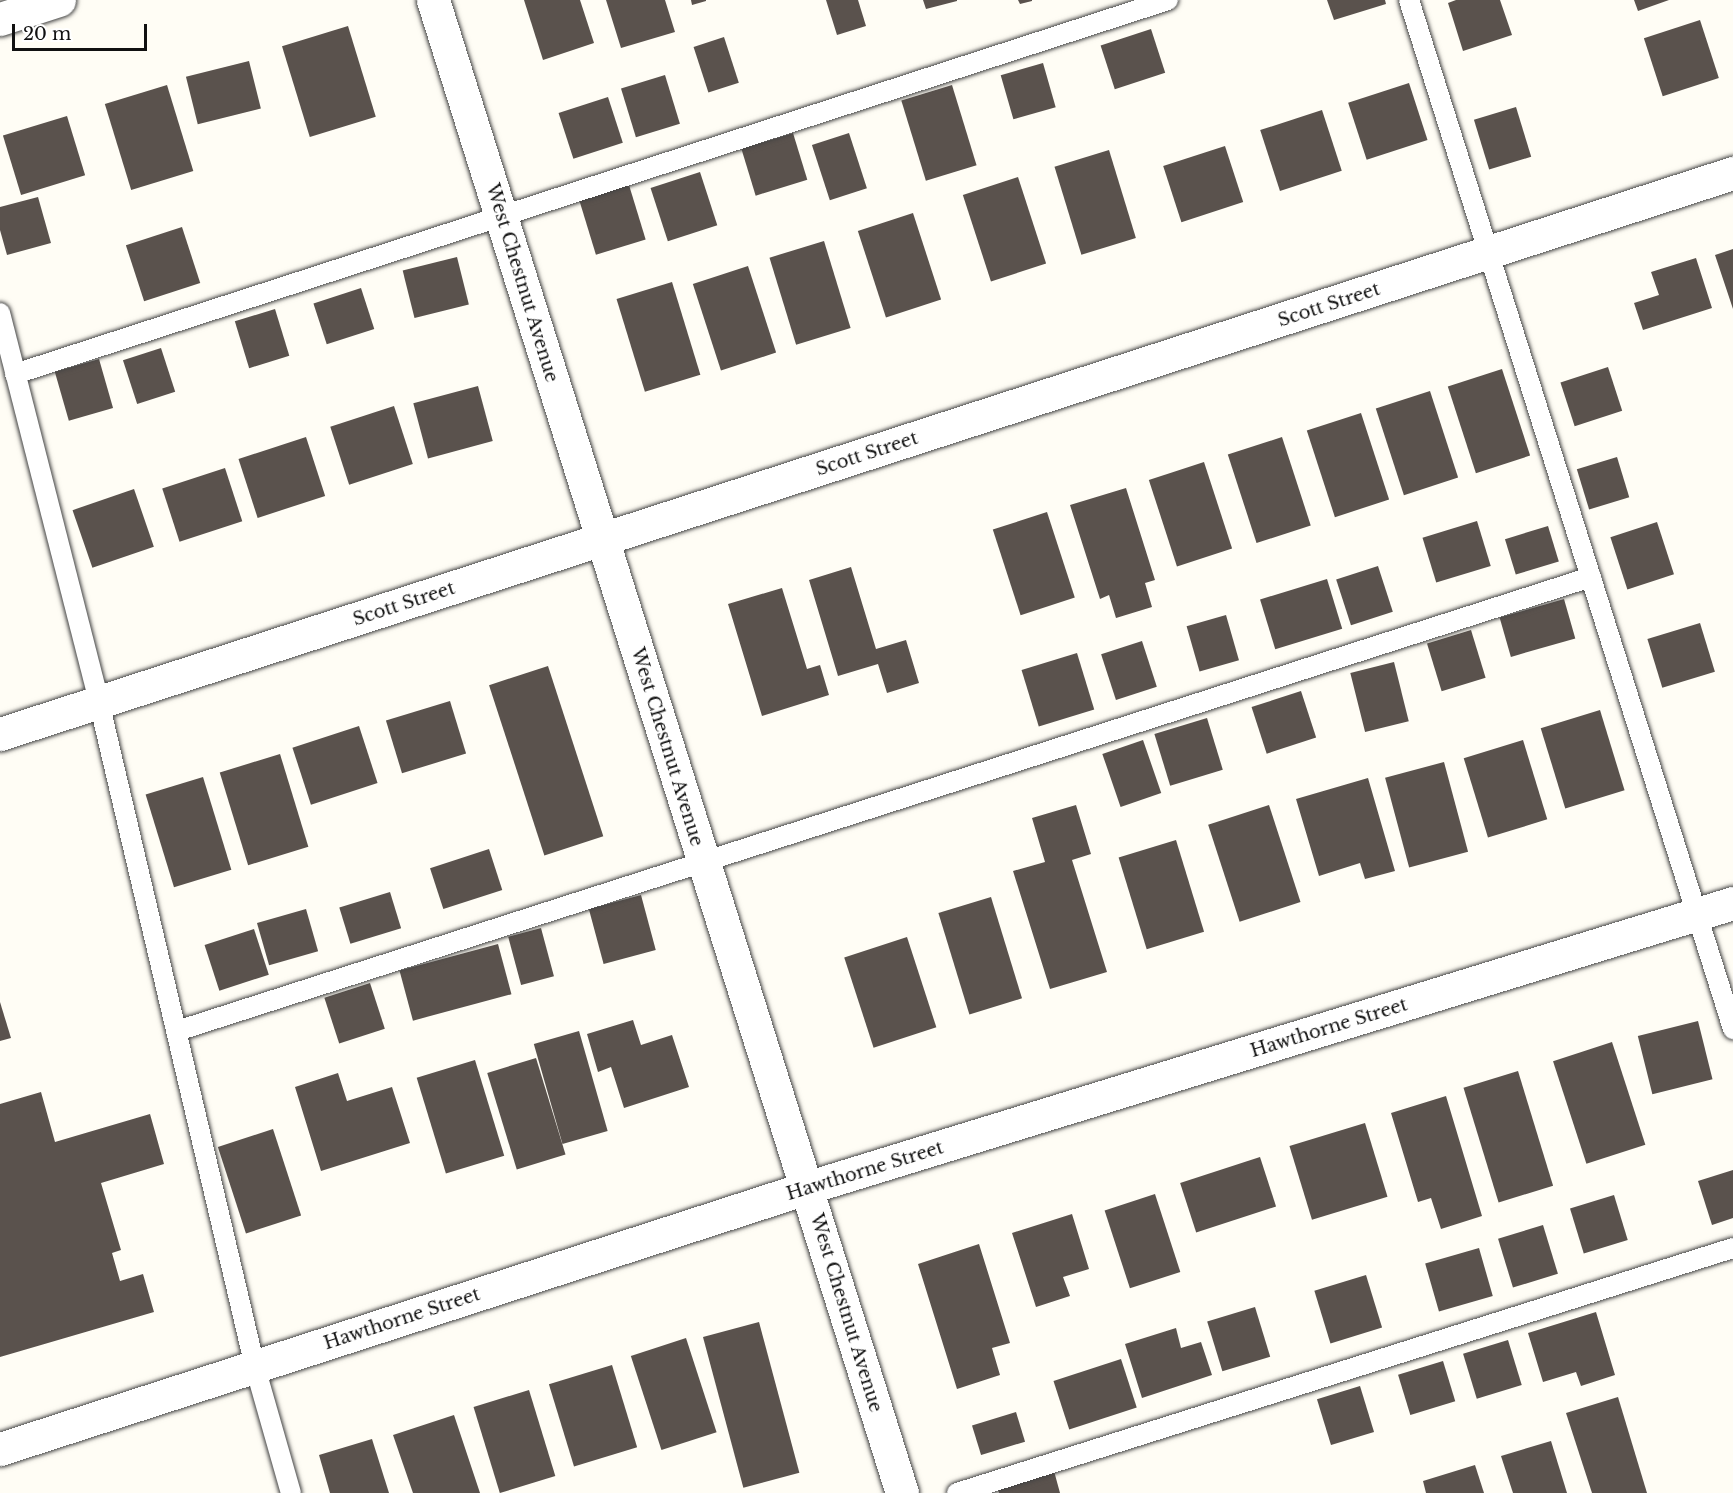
<!DOCTYPE html>
<html>
<head>
<meta charset="utf-8">
<style>
  body { margin:0 }
  #map { position:relative; width:1733px; height:1493px; overflow:hidden; background:#fffdf5; font-family:"Libre Baskerville",serif }
  div>[style] { position:absolute }
  .building>* { inset:0; background:#5a524d; transform-origin:0 0 }
  .roads { filter:drop-shadow(0 0 2px #444) drop-shadow(0 0 2px #444) }
  .lane>* { height:20px; margin:-10px; padding:0 10px; transform-origin:10px; border-radius:10px; background:#fff }
  .street>* { height:33px; margin:-16.5px; padding:0 16.5px; transform-origin:16.5px; border-radius:16.5px; background:#fff }
  span { translate:-50% -50%; white-space:nowrap; text-align:center; line-height:1.15; -webkit-text-stroke:6px #fff; paint-order:stroke }
  .street-label { font-size:18px; color:#111 }
  .scale { position:absolute; left:12px; top:24px; width:135px; height:27px; box-sizing:border-box; border:3px solid #111; border-top:0; padding-left:8px; font-size:18px; line-height:21px; white-space:nowrap; color:#111; -webkit-text-stroke:4px #fff; paint-order:stroke }
</style>
</head>
<body>
<div id="map">
  <div class="building">
    <i style="clip-path:polygon(524px 0,580px 0,594px 43px,543px 60px)"></i>
    <i style="clip-path:polygon(606px 0,665px 0,675px 32px,621px 48px)"></i>
    <i style="clip-path:polygon(691px 0,706px 0,706px 1px,692px 5px)"></i>
    <i style="clip-path:polygon(826px 0,858px 0,866px 26px,837px 35px)"></i>
    <i style="clip-path:polygon(923px 0,957px 0,957px 1px,926px 9px)"></i>
    <i style="clip-path:polygon(1018px 0,1032px 0,1032px 1px,1020px 4px)"></i>
    <i style="clip-path:polygon(1327px 0,1385px 0,1386px 4px,1334px 20px)"></i>
    <i style="clip-path:polygon(1456px 0,1500px 0,1512px 35px,1463px 51px,1448px 3px)"></i>
    <i style="clip-path:polygon(1634px 0,1669px 0,1638px 11px)"></i>
    <i style="left:1700px;top:20px;width:61px;height:59px;rotate:72deg"></i>
    <i style="left:348px;top:26px;width:95px;height:69px;rotate:73deg"></i>
    <i style="left:1151px;top:29px;width:46px;height:53px;rotate:72deg"></i>
    <i style="left:724px;top:37px;width:48px;height:32px;rotate:72deg"></i>
    <i style="left:249px;top:61px;width:49px;height:65px;rotate:76deg"></i>
    <i style="left:1043px;top:63px;width:46px;height:44px;rotate:74deg"></i>
    <i style="left:665px;top:75px;width:51px;height:46px;rotate:73deg"></i>
    <i style="left:1409px;top:83px;width:60px;height:64px;rotate:72deg"></i>
    <i style="left:167px;top:85px;width:90px;height:65px;rotate:73deg"></i>
    <i style="left:952px;top:85px;width:84px;height:53px;rotate:73deg"></i>
    <i style="left:608px;top:97px;width:48px;height:52px;rotate:72deg"></i>
    <i style="left:1516px;top:107px;width:52px;height:44px;rotate:73deg"></i>
    <i style="left:1322px;top:110px;width:64px;height:65px;rotate:72deg"></i>
    <i style="left:67px;top:116px;width:62px;height:67px;rotate:73deg"></i>
    <i style="left:793px;top:133px;width:49px;height:54px;rotate:73deg"></i>
    <i style="left:849px;top:133px;width:58px;height:39px;rotate:72deg"></i>
    <i style="left:1225px;top:146px;width:59px;height:65px;rotate:72deg"></i>
    <i style="left:1109px;top:150px;width:92px;height:57px;rotate:73deg"></i>
    <i style="left:700px;top:172px;width:56px;height:52px;rotate:72deg"></i>
    <i style="left:1018px;top:177px;width:91px;height:58px;rotate:72deg"></i>
    <i style="left:629px;top:185px;width:57px;height:52px;rotate:73deg"></i>
    <i style="clip-path:polygon(38px 197px,51px 243px,7px 255px,0 230px,0 207px)"></i>
    <i style="left:913px;top:213px;width:91px;height:58px;rotate:72deg"></i>
    <i style="left:182px;top:227px;width:59px;height:59px;rotate:72deg"></i>
    <i style="left:824px;top:241px;width:91px;height:57px;rotate:73deg"></i>
    <i style="clip-path:polygon(1733px 249px,1733px 309px,1715px 255px)"></i>
    <i style="left:457px;top:257px;width:49px;height:56px;rotate:76deg"></i>
    <i style="clip-path:polygon(1696px 258px,1712px 308px,1643px 330px,1634px 303px,1659px 295px,1651px 272px)"></i>
    <i style="left:748px;top:266px;width:91px;height:58px;rotate:72deg"></i>
    <i style="left:672px;top:282px;width:97px;height:58px;rotate:73deg"></i>
    <i style="left:361px;top:288px;width:43px;height:50px;rotate:72deg"></i>
    <i style="left:275px;top:309px;width:49px;height:42px;rotate:73deg"></i>
    <i style="left:161px;top:348px;width:46px;height:40px;rotate:72deg"></i>
    <i style="left:99px;top:359px;width:51px;height:46px;rotate:74deg"></i>
    <i style="left:1608px;top:367px;width:46px;height:50px;rotate:72deg"></i>
    <i style="left:1502px;top:369px;width:91px;height:57px;rotate:72deg"></i>
    <i style="left:478px;top:386px;width:57px;height:67px;rotate:75deg"></i>
    <i style="left:1430px;top:391px;width:91px;height:57px;rotate:72deg"></i>
    <i style="left:394px;top:406px;width:61px;height:67px;rotate:72deg"></i>
    <i style="left:1361px;top:413px;width:91px;height:57px;rotate:72deg"></i>
    <i style="left:306px;top:437px;width:62px;height:71px;rotate:72deg"></i>
    <i style="left:1282px;top:437px;width:93px;height:57px;rotate:72deg"></i>
    <i style="left:1617px;top:457px;width:42px;height:42px;rotate:73deg"></i>
    <i style="left:1204px;top:462px;width:91px;height:58px;rotate:72deg"></i>
    <i style="left:225px;top:468px;width:56px;height:66px;rotate:72deg"></i>
    <i style="clip-path:polygon(1126px 488px,1155px 580px,1145px 583px,1152px 607px,1116px 618px,1109px 595px,1100px 599px,1070px 505px)"></i>
    <i style="left:134px;top:489px;width:61px;height:65px;rotate:71deg"></i>
    <i style="left:1047px;top:512px;width:90px;height:57px;rotate:72deg"></i>
    <i style="left:1477px;top:521px;width:47px;height:57px;rotate:73deg"></i>
    <i style="left:1657px;top:522px;width:55px;height:49px;rotate:72deg"></i>
    <i style="left:1548px;top:526px;width:37px;height:45px;rotate:73deg"></i>
    <i style="left:1378px;top:566px;width:48px;height:44px;rotate:72deg"></i>
    <i style="clip-path:polygon(851px 567px,876px 649px,906px 640px,919px 683px,887px 693px,878px 664px,838px 676px,809px 580px)"></i>
    <i style="left:1327px;top:579px;width:52px;height:70px;rotate:73deg"></i>
    <i style="clip-path:polygon(782px 588px,807px 669px,820px 665px,829px 695px,762px 716px,728px 604px)"></i>
    <i style="left:1564px;top:599px;width:41px;height:67px;rotate:74deg"></i>
    <i style="left:1226px;top:615px;width:47px;height:41px;rotate:74deg"></i>
    <i style="left:1700px;top:623px;width:51px;height:55px;rotate:73deg"></i>
    <i style="left:1471px;top:630px;width:50px;height:46px;rotate:73deg"></i>
    <i style="left:1142px;top:641px;width:48px;height:43px;rotate:72deg"></i>
    <i style="left:1077px;top:653px;width:59px;height:58px;rotate:73deg"></i>
    <i style="left:1394px;top:662px;width:61px;height:45px;rotate:76deg"></i>
    <i style="left:548px;top:666px;width:179px;height:62px;rotate:72deg"></i>
    <i style="left:1301px;top:691px;width:49px;height:52px;rotate:72deg"></i>
    <i style="left:450px;top:701px;width:55px;height:67px;rotate:73deg"></i>
    <i style="left:1600px;top:710px;width:84px;height:62px;rotate:73deg"></i>
    <i style="left:1207px;top:718px;width:54px;height:55px;rotate:73deg"></i>
    <i style="left:359px;top:726px;width:60px;height:70px;rotate:72deg"></i>
    <i style="left:1143px;top:740px;width:56px;height:43px;rotate:71deg"></i>
    <i style="left:1523px;top:740px;width:83px;height:62px;rotate:73deg"></i>
    <i style="left:280px;top:754px;width:97px;height:63px;rotate:73deg"></i>
    <i style="left:1444px;top:762px;width:93px;height:61px;rotate:75deg"></i>
    <i style="left:203px;top:777px;width:97px;height:60px;rotate:73deg"></i>
    <i style="clip-path:polygon(1368px 778px,1395px 871px,1365px 879px,1360px 863px,1319px 876px,1296px 799px)"></i>
    <i style="clip-path:polygon(1076px 805px,1091px 854px,1072px 860px,1107px 972px,1050px 989px,1013px 871px,1045px 862px,1032px 818px)"></i>
    <i style="left:1269px;top:805px;width:102px;height:64px;rotate:72deg"></i>
    <i style="left:1176px;top:840px;width:96px;height:60px;rotate:73deg"></i>
    <i style="left:489px;top:849px;width:43px;height:62px;rotate:72deg"></i>
    <i style="left:390px;top:892px;width:38px;height:53px;rotate:73deg"></i>
    <i style="left:641px;top:895px;width:57px;height:54px;rotate:75deg"></i>
    <i style="left:991px;top:897px;width:106px;height:55px;rotate:73deg"></i>
    <i style="left:306px;top:909px;width:44px;height:51px;rotate:74deg"></i>
    <i style="left:541px;top:928px;width:50px;height:34px;rotate:75deg"></i>
    <i style="left:254px;top:929px;width:48px;height:52px;rotate:72deg"></i>
    <i style="left:907px;top:937px;width:95px;height:66px;rotate:72deg"></i>
    <i style="left:498px;top:944px;width:52px;height:102px;rotate:75deg"></i>
    <i style="left:370px;top:983px;width:48px;height:48px;rotate:72deg"></i>
    <i style="clip-path:polygon(0 1002px,11px 1038px,0 1041px)"></i>
    <i style="clip-path:polygon(633px 1020px,641px 1045px,672px 1035px,689px 1087px,624px 1108px,611px 1067px,598px 1072px,587px 1034px)"></i>
    <i style="left:1698px;top:1021px;width:60px;height:62px;rotate:76deg"></i>
    <i style="left:579px;top:1031px;width:104px;height:47px;rotate:74deg"></i>
    <i style="left:1612px;top:1042px;width:108px;height:62px;rotate:72deg"></i>
    <i style="left:536px;top:1058px;width:101px;height:51px;rotate:73deg"></i>
    <i style="left:475px;top:1060px;width:100px;height:61px;rotate:73deg"></i>
    <i style="left:1518px;top:1071px;width:120px;height:57px;rotate:73deg"></i>
    <i style="clip-path:polygon(338px 1073px,347px 1101px,392px 1087px,410px 1143px,321px 1171px,295px 1087px)"></i>
    <i style="clip-path:polygon(41px 1092px,55px 1142px,150px 1114px,164px 1164px,101px 1183px,121px 1250px,112px 1253px,120px 1281px,143px 1274px,154px 1312px,0 1357px,0 1104px)"></i>
    <i style="clip-path:polygon(1446px 1096px,1482px 1216px,1441px 1229px,1431px 1198px,1418px 1202px,1391px 1113px)"></i>
    <i style="left:1365px;top:1123px;width:77px;height:79px;rotate:73deg"></i>
    <i style="left:273px;top:1129px;width:91px;height:58px;rotate:72deg"></i>
    <i style="left:1260px;top:1157px;width:52px;height:84px;rotate:72deg"></i>
    <i style="clip-path:polygon(1733px 1170px,1733px 1218px,1712px 1225px,1698px 1181px)"></i>
    <i style="left:1155px;top:1194px;width:82px;height:53px;rotate:72deg"></i>
    <i style="left:1614px;top:1195px;width:47px;height:46px;rotate:73deg"></i>
    <i style="clip-path:polygon(1072px 1214px,1089px 1269px,1063px 1277px,1070px 1296px,1036px 1307px,1012px 1233px)"></i>
    <i style="left:1543px;top:1225px;width:51px;height:47px;rotate:73deg"></i>
    <i style="clip-path:polygon(979px 1244px,1010px 1343px,992px 1348px,1000px 1375px,957px 1389px,918px 1264px)"></i>
    <i style="left:1479px;top:1248px;width:50px;height:56px;rotate:74deg"></i>
    <i style="left:1366px;top:1275px;width:55px;height:54px;rotate:73deg"></i>
    <i style="left:1255px;top:1307px;width:52px;height:50px;rotate:73deg"></i>
    <i style="clip-path:polygon(1596px 1312px,1615px 1375px,1581px 1386px,1576px 1372px,1543px 1382px,1528px 1333px)"></i>
    <i style="left:759px;top:1322px;width:156px;height:58px;rotate:75deg"></i>
    <i style="clip-path:polygon(1176px 1328px,1181px 1348px,1201px 1342px,1212px 1375px,1142px 1398px,1125px 1344px)"></i>
    <i style="left:686px;top:1338px;width:99px;height:58px;rotate:72deg"></i>
    <i style="left:1508px;top:1340px;width:47px;height:47px;rotate:73deg"></i>
    <i style="left:1121px;top:1359px;width:51px;height:71px;rotate:72deg"></i>
    <i style="left:1443px;top:1361px;width:42px;height:47px;rotate:73deg"></i>
    <i style="left:612px;top:1365px;width:86px;height:66px;rotate:73deg"></i>
    <i style="left:1360px;top:1386px;width:48px;height:45px;rotate:73deg"></i>
    <i style="left:529px;top:1390px;width:90px;height:58px;rotate:73deg"></i>
    <i style="clip-path:polygon(1618px 1397px,1647px 1493px,1592px 1493px,1566px 1413px)"></i>
    <i style="left:1016px;top:1412px;width:31px;height:46px;rotate:73deg"></i>
    <i style="clip-path:polygon(454px 1415px,480px 1493px,413px 1493px,393px 1435px)"></i>
    <i style="clip-path:polygon(372px 1439px,389px 1493px,330px 1493px,319px 1455px)"></i>
    <i style="clip-path:polygon(1551px 1441px,1567px 1493px,1513px 1493px,1501px 1456px)"></i>
    <i style="clip-path:polygon(1475px 1465px,1484px 1493px,1426px 1493px,1423px 1481px)"></i>
    <i style="clip-path:polygon(1054px 1471px,1060px 1493px,999px 1493px,998px 1489px)"></i>
  </div>
  <div class="roads">
    <div class="lane">
      <i style="left:1409px;top:0;width:1079px;rotate:72.52deg"></i>
      <i style="left:0;top:313px;width:401px;rotate:75.7deg"></i>
      <i style="left:99px;top:702px;width:683px;rotate:76.8deg"></i>
      <i style="left:255px;top:1367px;width:131px;rotate:74.1deg"></i>
      <i style="left:15px;top:374px;width:1212px;rotate:-17.97deg"></i>
      <i style="left:177px;top:1031px;width:1485px;rotate:-17.8deg"></i>
      <i style="left:957px;top:1493px;width:814px;rotate:-17.52deg"></i>
    </div>
    <div class="street">
      <i style="left:433px;top:0;width:1565px;rotate:72.56deg"></i>
      <i style="left:0;top:19px;width:62px;rotate:-17.9deg"></i>
      <i style="left:0;top:734px;width:1822px;rotate:-17.94deg"></i>
      <i style="left:0;top:1449px;width:847px;rotate:-17.94deg"></i>
      <i style="left:806px;top:1188px;width:970px;rotate:-17.09deg"></i>
    </div>
  </div>
  <div class="street-label">
    <span style="left:522px;top:283px;rotate:73deg">West Chestnut Avenue</span>
    <span style="left:1329px;top:305px;rotate:-18deg">Scott Street</span>
    <span style="left:867px;top:454px;rotate:-18deg">Scott Street</span>
    <span style="left:404px;top:604px;rotate:-18deg">Scott Street</span>
    <span style="left:667px;top:747px;rotate:73deg">West Chestnut Avenue</span>
    <span style="left:1329px;top:1028px;rotate:-17deg">Hawthorne Street</span>
    <span style="left:865px;top:1171px;rotate:-17deg">Hawthorne Street</span>
    <span style="left:846px;top:1313px;rotate:73deg">West Chestnut Avenue</span>
    <span style="left:402px;top:1319px;rotate:-18deg">Hawthorne Street</span>
  </div>
  <div class="scale">20 m</div>
</div>
</body>
</html>
